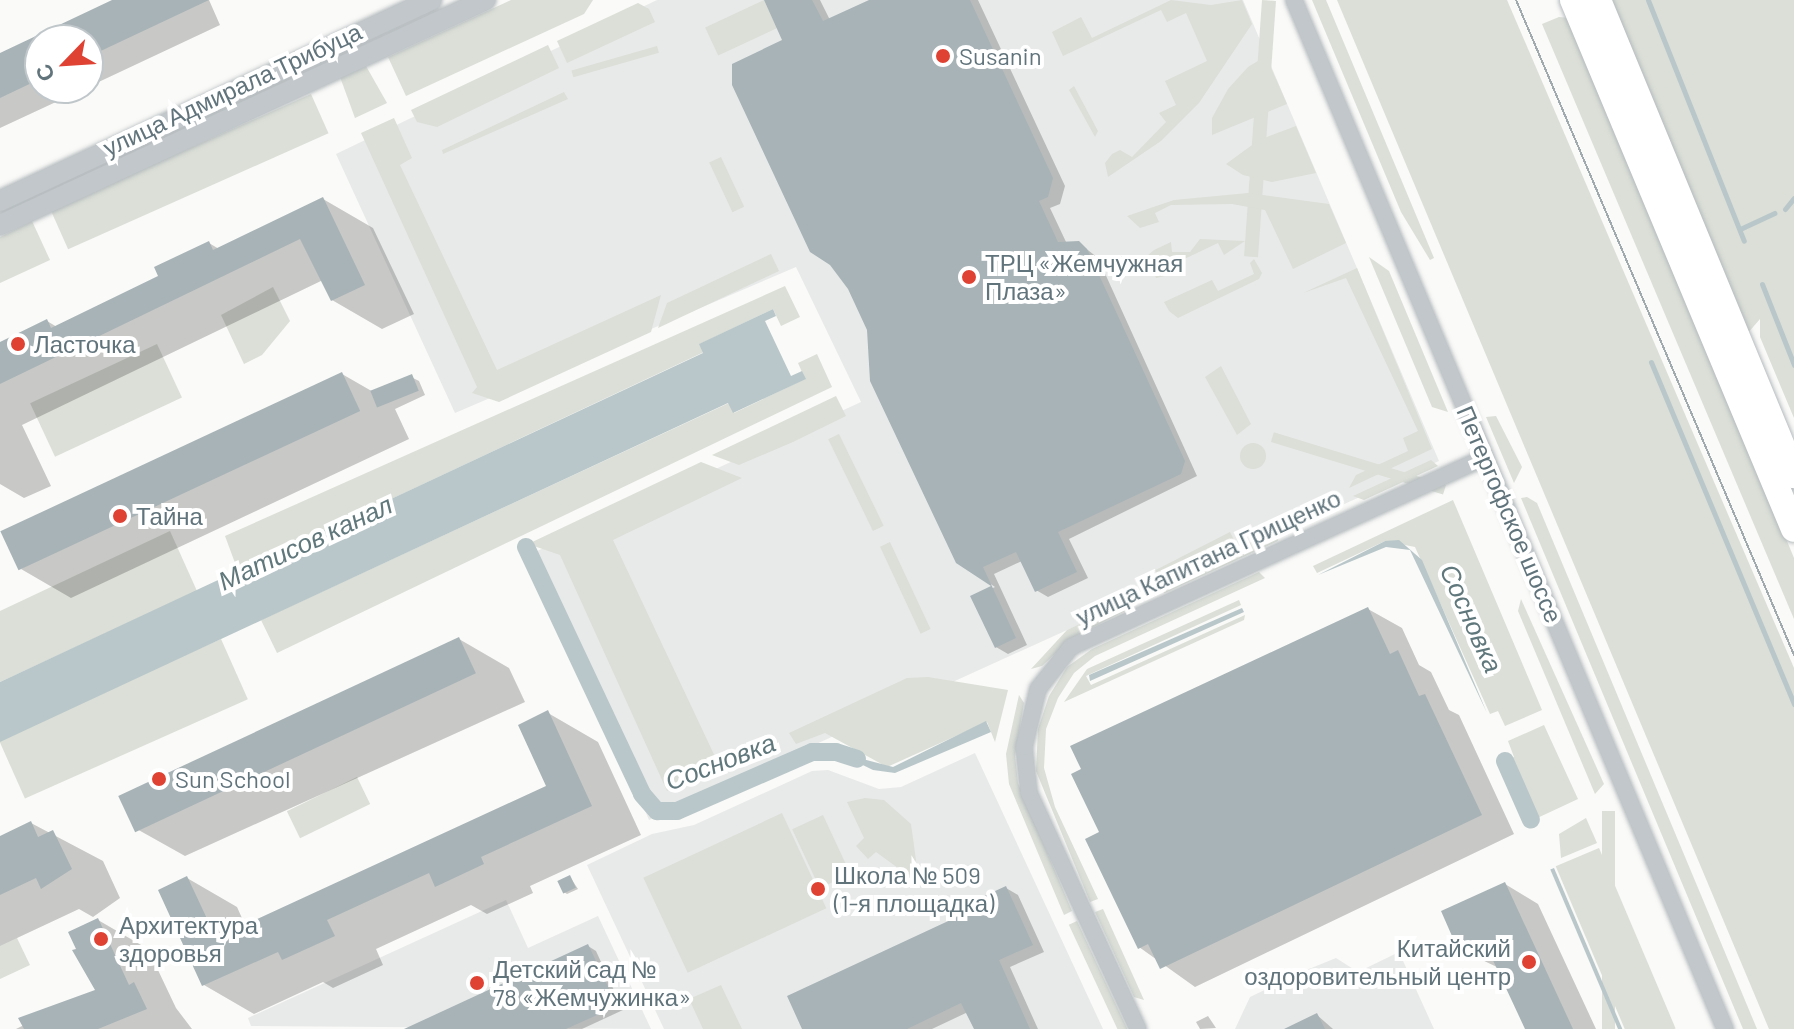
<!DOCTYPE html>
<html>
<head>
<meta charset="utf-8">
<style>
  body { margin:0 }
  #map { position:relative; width:1794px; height:1029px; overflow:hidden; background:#fafaf8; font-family:Barlow,sans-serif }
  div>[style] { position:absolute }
  .built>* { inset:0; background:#e8eae9 }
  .green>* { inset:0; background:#dbdfd7; transform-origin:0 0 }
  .round { border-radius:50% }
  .water>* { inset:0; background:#b9c7ca; transform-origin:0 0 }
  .shadow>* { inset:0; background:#0003 }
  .stream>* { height:5px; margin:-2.5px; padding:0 2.5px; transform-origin:2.5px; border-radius:2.5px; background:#b9c7ca }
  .canal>* { height:18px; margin:-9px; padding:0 9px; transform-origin:9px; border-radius:9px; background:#b9c7ca }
  .building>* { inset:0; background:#a8b3b7; transform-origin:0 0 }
  .roads { filter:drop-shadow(0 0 2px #b5bbbe) drop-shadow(0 0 2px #b5bbbe) }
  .minor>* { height:16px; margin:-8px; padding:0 8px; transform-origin:8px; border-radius:8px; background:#c1c7ca }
  .tertiary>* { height:20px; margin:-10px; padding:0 10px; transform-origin:10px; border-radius:10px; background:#c1c7ca }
  .primary>* { height:26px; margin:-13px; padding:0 13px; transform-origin:13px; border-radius:13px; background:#fff }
  .tram>* { height:2px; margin:-1px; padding:0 1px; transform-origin:1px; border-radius:1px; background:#a1aaae }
  .dots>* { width:22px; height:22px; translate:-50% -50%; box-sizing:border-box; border:4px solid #fff; border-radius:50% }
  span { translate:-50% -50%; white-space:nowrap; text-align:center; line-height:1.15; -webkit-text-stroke:8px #fff; paint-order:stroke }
  .poi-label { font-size:24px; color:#61747c }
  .left { translate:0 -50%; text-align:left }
  .right { translate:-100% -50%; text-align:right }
  .street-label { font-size:24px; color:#61747c }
  .water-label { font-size:26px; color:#60787c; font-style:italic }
  .north { position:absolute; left:24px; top:24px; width:80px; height:80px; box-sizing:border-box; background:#fff; border:2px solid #c0c7cb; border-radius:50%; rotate:245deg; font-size:22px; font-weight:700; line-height:32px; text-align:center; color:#61747c }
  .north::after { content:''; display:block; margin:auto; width:28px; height:36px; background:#df4233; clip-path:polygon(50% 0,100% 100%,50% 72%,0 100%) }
</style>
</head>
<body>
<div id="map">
  <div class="built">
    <i style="clip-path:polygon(657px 0,1243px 0,1439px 461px,649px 820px,535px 552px,861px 402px,796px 267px,455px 413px,336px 154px)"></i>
    <i style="clip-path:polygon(975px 753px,1103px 1029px,664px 1029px,587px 865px,652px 834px,694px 825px,812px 771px,828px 770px,879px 789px,901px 787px)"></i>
    <i style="clip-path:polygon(506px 900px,528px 948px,598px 916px,651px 1029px,251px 1026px,248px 1018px)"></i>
    <i style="clip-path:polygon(1399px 952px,1434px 1029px,1235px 1029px,1250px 997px,1304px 971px,1336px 958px,1358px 972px)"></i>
  </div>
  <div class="green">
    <i style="clip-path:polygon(511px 0,593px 0,584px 14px,406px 96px,388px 57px)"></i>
    <i style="left:764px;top:0;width:31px;height:65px;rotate:65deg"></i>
    <i style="clip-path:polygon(1171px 0,1211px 5px,1242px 0,1252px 24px,1199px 103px,1161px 141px,1108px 177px,1105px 163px,1112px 154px,1120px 150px,1132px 157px,1166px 122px,1159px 113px,1176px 105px,1165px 81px,1207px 61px,1186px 13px,1167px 22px,1161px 10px,1063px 56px,1052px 32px,1081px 17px,1092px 38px)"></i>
    <i style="left:1262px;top:0;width:14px;height:257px;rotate:4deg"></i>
    <i style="clip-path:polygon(1312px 0,1326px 0,1434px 258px,1430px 260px,1401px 212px)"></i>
    <i style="clip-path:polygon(1337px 0,1507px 0,1794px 668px,1794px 1029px,1769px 1029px)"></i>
    <i style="clip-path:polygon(1612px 0,1794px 0,1794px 418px,1760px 337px,1760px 319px,1747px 334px)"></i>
    <i style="clip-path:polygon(638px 3px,649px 9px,655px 22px,567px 63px,557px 41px)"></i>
    <i style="clip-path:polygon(1559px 17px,1571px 18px,1794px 558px,1794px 619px,1542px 24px)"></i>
    <i style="clip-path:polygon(548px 45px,559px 68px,437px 127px,417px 122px,411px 110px)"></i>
    <i style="left:657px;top:46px;width:7px;height:89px;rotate:74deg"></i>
    <i style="clip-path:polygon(1266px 56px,1287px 104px,1212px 135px,1212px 118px,1228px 89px,1248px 67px)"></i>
    <i style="clip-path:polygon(366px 66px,387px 103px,355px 118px,340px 77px)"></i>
    <i style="clip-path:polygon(1074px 86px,1098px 131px,1095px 137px,1069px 90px)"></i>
    <i style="clip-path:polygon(564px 92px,568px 99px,443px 154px,442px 150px)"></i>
    <i style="left:311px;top:94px;width:43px;height:285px;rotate:66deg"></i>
    <i style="clip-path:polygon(394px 118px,412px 158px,400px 165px,497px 370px,661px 295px,651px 332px,499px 402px,472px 393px,477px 387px,361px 133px)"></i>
    <i style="clip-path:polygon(1296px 126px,1316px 173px,1272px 182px,1243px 175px,1226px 164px,1259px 140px)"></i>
    <i style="left:721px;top:157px;width:55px;height:13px;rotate:65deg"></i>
    <i style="clip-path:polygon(1248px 193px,1329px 204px,1346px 243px,1293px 269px,1265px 210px,1232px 204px,1171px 205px,1155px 213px,1159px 222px,1140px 228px,1127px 216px,1174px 200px)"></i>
    <i style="clip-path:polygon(32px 221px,50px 260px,0 283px,0 237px)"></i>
    <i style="clip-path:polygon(1200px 239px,1245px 241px,1224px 255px,1218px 243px,1176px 263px,1178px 273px,1156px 278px,1147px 256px,1154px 250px,1171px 242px,1172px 252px,1190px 252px)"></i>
    <i style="clip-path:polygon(771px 254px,779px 271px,658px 328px,667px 303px)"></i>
    <i style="clip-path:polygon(1369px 257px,1389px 271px,1448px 412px,1432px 407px)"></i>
    <i style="clip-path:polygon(1254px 259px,1262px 273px,1259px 279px,1178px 318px,1169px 311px,1164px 302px,1212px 280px,1218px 291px,1254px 274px,1250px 263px)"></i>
    <i style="clip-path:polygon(1357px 268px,1432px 449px,1349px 488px,1356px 475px,1408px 451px,1403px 438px,1418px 431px,1346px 278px,1303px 293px)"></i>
    <i style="clip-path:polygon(785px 286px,800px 317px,781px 326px,773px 309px,700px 344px,704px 352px,238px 571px,225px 536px)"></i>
    <i style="clip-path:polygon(273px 287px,290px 321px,262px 355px,244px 364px,221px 315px)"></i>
    <i style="left:157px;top:344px;width:59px;height:140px;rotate:65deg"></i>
    <i style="clip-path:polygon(817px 354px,832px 387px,277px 653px,261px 620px,729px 403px,734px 413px,805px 379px,798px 363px)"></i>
    <i style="clip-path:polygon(1221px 366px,1251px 424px,1237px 435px,1205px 377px)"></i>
    <i style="clip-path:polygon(836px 396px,846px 416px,793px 442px,739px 465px,712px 455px)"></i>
    <i style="clip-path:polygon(1496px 416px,1522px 467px,1514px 483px,1486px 417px)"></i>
    <i style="left:839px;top:434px;width:102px;height:12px;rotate:64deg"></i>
    <i class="round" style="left:1240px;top:443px;width:26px;height:26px"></i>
    <i style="clip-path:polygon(1431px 460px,1438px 466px,1364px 500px,1353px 496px)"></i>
    <i style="clip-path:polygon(701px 462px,742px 478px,613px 540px,719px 765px,667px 791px,560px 555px,528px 544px)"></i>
    <i style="left:1446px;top:485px;width:10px;height:180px;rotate:107deg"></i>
    <i style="clip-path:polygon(1527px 497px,1537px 503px,1757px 1029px,1743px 1029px,1521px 498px)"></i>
    <i style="clip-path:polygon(1453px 500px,1542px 710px,1505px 726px,1498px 711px,1490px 714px,1415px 547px,1385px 541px,1317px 573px,1313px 566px)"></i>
    <i style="clip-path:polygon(1280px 528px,1278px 541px,1165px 593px,1154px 588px)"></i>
    <i style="clip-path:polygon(170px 531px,197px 591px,0 682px,0 611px)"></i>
    <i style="left:1230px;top:532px;width:11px;height:84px;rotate:63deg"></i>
    <i style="left:890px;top:542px;width:96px;height:11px;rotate:65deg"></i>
    <i style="clip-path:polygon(1259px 572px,1265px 578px,1095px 656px,1074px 673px,1058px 698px,1046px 729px,1044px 768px,1055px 807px,1098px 899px,1090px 902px,1036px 771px,1038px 729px,1049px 696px,1067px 667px,1092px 649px)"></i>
    <i style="clip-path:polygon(1136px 597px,1131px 608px,1072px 638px,1042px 666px,1031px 669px,1067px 630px)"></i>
    <i style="clip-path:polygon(1521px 599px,1604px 784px,1595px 794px,1518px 611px)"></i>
    <i style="clip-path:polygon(1239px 600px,1241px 605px,1086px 676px,1091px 685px,1245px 615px,1244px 620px,1064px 702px,1087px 669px)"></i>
    <i style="left:221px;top:639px;width:66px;height:244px;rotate:66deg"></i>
    <i style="clip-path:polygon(928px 677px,1008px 690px,995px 742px,987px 722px,887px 767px,825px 733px,796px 744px,789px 733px,907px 678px)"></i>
    <i style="clip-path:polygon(1019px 695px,1024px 703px,1015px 756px,1018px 783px,1072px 911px,1064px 915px,1009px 784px,1006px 754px)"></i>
    <i style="clip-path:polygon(1544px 725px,1578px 799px,1533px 820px,1507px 760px,1514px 757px,1508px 741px)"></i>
    <i style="left:357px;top:777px;width:30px;height:78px;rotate:64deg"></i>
    <i style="clip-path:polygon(865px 798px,884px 800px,911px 824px,916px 860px,909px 876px,876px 852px,868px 859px,856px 846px,864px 838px,847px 802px)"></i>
    <i style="left:1602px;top:811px;width:13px;height:236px"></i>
    <i style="left:782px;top:813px;width:105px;height:153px;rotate:65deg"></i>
    <i style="left:823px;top:815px;width:65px;height:34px;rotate:65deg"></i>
    <i style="clip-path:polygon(1586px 818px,1597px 843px,1561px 858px,1559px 834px)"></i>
    <i style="left:1599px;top:848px;width:196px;height:47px;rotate:67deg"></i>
    <i style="clip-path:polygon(1103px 909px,1144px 1000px,1134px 997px,1095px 912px)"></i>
    <i style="left:1077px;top:921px;width:119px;height:9px;rotate:65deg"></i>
    <i style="clip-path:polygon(17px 938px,30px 965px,0 979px,0 946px)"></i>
    <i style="clip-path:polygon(721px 985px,742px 1029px,703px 1029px,689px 999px)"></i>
  </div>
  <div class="water">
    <i style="clip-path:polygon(773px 309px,776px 316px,765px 321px,791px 376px,802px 371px,806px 379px,733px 413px,728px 403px,0 742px,0 682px,703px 353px,699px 344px)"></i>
    <i style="clip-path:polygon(1399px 540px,1422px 560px,1487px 713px,1410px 550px,1386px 547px,1318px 575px,1385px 541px)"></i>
    <i style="clip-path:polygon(1242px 608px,1244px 612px,1090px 681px,1089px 675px)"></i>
    <i style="clip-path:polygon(986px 721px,991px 732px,895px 773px,873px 770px,836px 752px,893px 767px)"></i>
    <i style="left:1554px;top:868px;width:176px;height:4px;rotate:67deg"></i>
  </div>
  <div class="shadow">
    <i style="clip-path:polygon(117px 0,209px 0,220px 25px,88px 87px,88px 40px,40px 40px,40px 88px,86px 88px,0 128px,0 55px)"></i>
    <i style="clip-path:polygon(766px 0,820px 0,830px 20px,875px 0,978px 0,1065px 186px,1060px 204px,1050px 208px,1067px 244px,1079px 243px,1098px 258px,1197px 476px,1069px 539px,1088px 578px,1048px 597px,1036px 590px,1022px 561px,994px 574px,1027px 645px,1008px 654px,996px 647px,973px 597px,995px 587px,958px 562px,869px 329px,785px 41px)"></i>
    <i style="clip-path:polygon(323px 199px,373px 228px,414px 314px,382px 329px,332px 300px,323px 280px,22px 425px,51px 486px,24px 498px,0 484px,0 344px,47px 321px,57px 327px,161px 277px,209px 243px,219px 249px)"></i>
    <i style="clip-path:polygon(342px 374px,375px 393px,411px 377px,419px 381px,425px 395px,395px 409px,409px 439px,71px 598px,21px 569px)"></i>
    <i style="clip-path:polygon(1368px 609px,1402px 628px,1419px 665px,1431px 672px,1449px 710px,1459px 715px,1514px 834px,1195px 987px,1139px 947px,1102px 833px)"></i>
    <i style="clip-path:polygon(459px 639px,509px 668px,525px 702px,185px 856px,135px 828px)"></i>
    <i style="clip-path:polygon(548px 713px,598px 742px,641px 835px,530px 886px,533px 893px,487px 914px,471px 905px,376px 949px,383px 965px,333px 988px,323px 982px,254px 1014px,204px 985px,187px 878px,237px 907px,246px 927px,549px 787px)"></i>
    <i style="clip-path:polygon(31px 823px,103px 861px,120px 898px,93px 917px,79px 909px,0 946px,0 838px)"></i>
    <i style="clip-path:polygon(570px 877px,578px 889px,567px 894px,564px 892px)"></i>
    <i style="clip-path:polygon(1505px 884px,1538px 904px,1596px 1029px,1527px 1029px,1499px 968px,1461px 950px)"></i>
    <i style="clip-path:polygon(1006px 888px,1018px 895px,1044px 952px,1010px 967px,1038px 1029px,976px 1029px,968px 1012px,932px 1029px,804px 1029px)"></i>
    <i style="clip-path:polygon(98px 920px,148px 949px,176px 1008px,192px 1029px,16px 1029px,24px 1025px,21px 1019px,98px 991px)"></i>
    <i style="clip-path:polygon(588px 946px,596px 951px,623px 1010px,582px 1029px,430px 1029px)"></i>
    <i style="clip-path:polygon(1317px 1015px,1333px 1029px,1295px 1029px)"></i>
    <i style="clip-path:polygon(1208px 1016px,1216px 1028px,1200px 1029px,1196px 1022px)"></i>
  </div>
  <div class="stream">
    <i style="left:1648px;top:0;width:259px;rotate:68.3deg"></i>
    <i style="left:1785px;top:209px;width:14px;rotate:-51deg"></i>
    <i style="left:1740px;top:229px;width:38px;rotate:-25deg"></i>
    <i style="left:1762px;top:284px;width:87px;rotate:68.4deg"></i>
    <i style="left:1651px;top:362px;width:371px;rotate:67.3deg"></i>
  </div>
  <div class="canal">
    <i style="left:526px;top:547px;width:273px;rotate:64.8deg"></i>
    <i style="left:642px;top:794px;width:23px;rotate:49deg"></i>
    <i style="left:657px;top:811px;width:20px"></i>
    <i style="left:677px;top:811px;width:147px;rotate:-23.6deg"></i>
    <i style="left:812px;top:752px;width:24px"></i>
    <i style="left:836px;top:752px;width:22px;rotate:18deg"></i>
    <i style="left:1505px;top:761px;width:64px;rotate:66.2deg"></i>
  </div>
  <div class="building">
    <i style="clip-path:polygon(112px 0,209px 0,88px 57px,88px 40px,40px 40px,40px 79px,0 98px,0 53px)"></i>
    <i style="clip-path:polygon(764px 0,812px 0,823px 21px,869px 0,970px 0,1053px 178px,1048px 197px,1039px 201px,1058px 242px,1079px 241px,1087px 249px,1185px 461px,1181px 474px,1058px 532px,1077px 572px,1035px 592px,1016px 552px,983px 567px,1016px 638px,995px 648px,970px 596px,991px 586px,956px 563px,870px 381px,867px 330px,848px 289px,830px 265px,810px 252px,732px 85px,732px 64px,782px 40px)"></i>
    <i style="clip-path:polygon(323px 197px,365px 285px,331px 301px,300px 239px,0 384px,0 342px,47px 319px,51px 328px,158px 276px,154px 267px,209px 241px,213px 250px)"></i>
    <i style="left:342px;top:372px;width:43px;height:377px;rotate:65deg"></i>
    <i style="left:412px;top:374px;width:18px;height:45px;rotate:68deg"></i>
    <i style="clip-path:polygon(1368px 607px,1390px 654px,1398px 650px,1419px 696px,1425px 694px,1482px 815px,1160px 969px,1148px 944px,1138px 949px,1085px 839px,1099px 832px,1071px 774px,1081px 769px,1070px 746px)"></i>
    <i style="left:459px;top:637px;width:40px;height:376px;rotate:65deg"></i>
    <i style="clip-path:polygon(548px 710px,592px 806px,481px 857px,484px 864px,435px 887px,429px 873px,327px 920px,335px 936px,282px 960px,278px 952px,202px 986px,158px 890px,187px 876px,216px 938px,546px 786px,518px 725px)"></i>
    <i style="clip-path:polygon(31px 821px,38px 837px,53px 830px,72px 869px,41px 889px,36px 878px,0 895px,0 836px)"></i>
    <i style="left:570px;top:875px;width:14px;height:14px;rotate:65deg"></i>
    <i style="clip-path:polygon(1505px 882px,1573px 1029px,1525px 1029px,1484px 941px,1459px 952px,1441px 911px)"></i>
    <i style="clip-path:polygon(1006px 886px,1033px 945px,999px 960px,1030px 1029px,974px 1029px,961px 1003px,907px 1029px,802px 1029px,787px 996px,959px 916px,956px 909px)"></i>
    <i style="clip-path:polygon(98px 918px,129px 985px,134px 982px,147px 1009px,98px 1029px,24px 1029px,18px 1018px,95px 990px,72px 950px,76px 949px,68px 932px)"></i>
    <i style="clip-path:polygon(588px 944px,617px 1006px,566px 1029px,404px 1029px)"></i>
    <i style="clip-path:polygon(1317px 1013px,1325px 1029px,1284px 1029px)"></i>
  </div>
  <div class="roads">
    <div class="minor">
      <i style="left:1294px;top:0;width:1116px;rotate:67.27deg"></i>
      <i style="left:1138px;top:1029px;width:260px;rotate:-114.8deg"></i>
      <i style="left:1029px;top:793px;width:46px;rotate:-96.2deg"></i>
      <i style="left:1024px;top:747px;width:60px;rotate:-76.4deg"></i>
      <i style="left:1038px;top:689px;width:53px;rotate:-51.8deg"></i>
      <i style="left:1071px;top:647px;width:456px;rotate:-24.6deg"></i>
    </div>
    <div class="tertiary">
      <i style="left:0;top:201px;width:476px;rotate:-25deg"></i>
      <i style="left:0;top:225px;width:535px;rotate:-24.89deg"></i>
    </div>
    <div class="primary">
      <i style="left:1573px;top:0;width:573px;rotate:67.33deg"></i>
      <i style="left:1598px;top:0;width:514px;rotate:67.58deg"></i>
    </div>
  </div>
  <div class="tram">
    <i style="left:1516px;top:0;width:712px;rotate:67deg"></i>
  </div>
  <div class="dots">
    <i style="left:943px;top:56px;background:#df4233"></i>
    <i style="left:969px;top:277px;background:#df4233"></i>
    <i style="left:18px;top:344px;background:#df4233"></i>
    <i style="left:120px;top:516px;background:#df4233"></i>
    <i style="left:159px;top:779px;background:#df4233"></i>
    <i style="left:818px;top:889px;background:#df4233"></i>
    <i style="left:101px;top:939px;background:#df4233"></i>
    <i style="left:1529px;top:962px;background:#df4233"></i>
    <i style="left:477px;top:983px;background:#df4233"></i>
  </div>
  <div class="poi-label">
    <span class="left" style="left:959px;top:56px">Susanin</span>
    <span class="left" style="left:985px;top:277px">ТРЦ «Жемчужная<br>Плаза»</span>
    <span class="left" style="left:34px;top:344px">Ласточка</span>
    <span class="left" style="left:136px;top:516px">Тайна</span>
    <span class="left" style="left:175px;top:779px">Sun School</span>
    <span class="left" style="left:834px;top:889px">Школа № 509<br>(1-я площадка)</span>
    <span class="left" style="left:119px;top:939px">Архитектура<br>здоровья</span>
    <span class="right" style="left:1511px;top:962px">Китайский<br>оздоровительный центр</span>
    <span class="left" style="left:493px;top:983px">Детский сад №<br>78 «Жемчужинка»</span>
  </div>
  <div class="street-label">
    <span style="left:232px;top:89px;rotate:-25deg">улица Адмирала Трибуца</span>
    <span style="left:1510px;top:514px;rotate:67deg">Петергофское шоссе</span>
    <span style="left:1208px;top:557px;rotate:-25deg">улица Капитана Грищенко</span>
  </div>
  <div class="water-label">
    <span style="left:305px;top:542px;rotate:-25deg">Матисов канал</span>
    <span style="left:1472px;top:618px;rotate:66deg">Сосновка</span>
    <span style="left:720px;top:761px;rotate:-21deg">Сосновка</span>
  </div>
  <div class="north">С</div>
</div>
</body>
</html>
